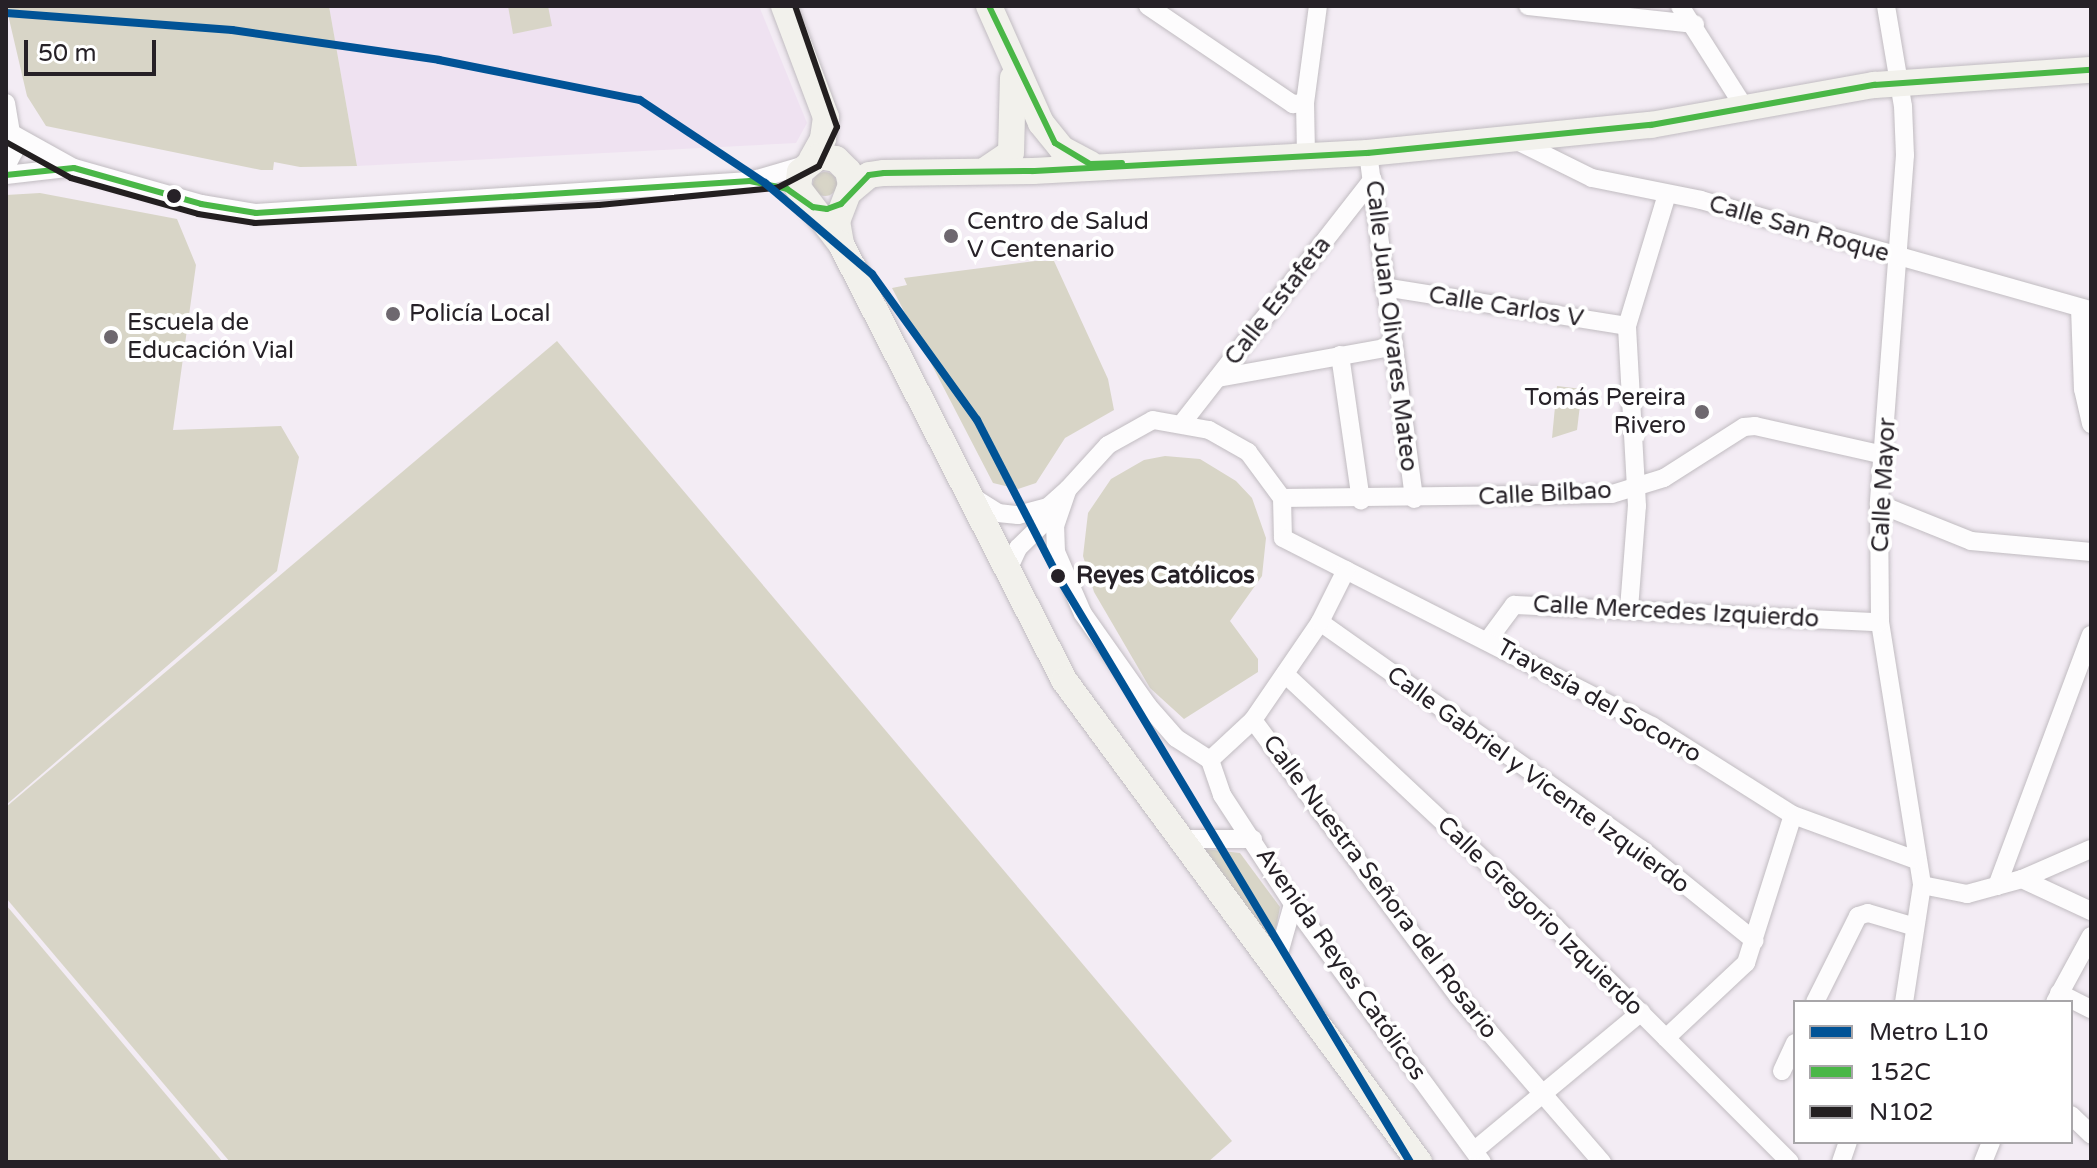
<!DOCTYPE html>
<html>
<head>
<meta charset="utf-8">
<style>
  body { margin:0 }
  #map { position:relative; width:2097px; height:1168px; overflow:hidden; background:#f3ecf4; font-family:"Varela Round",sans-serif }
  div>[style] { position:absolute }
  .built>* { inset:0; background:#efe2f1 }
  .green>* { inset:0; background:#d8d5c7 }
  .round { border-radius:50% }
  .roads { filter:drop-shadow(0 0 2px #c1bcc1) drop-shadow(0 0 2px #c1bcc1) }
  .street>* { height:18px; margin:-9px; padding:0 9px; transform-origin:9px; border-radius:9px; background:#fdfcfd }
  .secondary>* { height:26px; margin:-13px; padding:0 13px; transform-origin:13px; border-radius:13px; background:#f2f1ec }
  .bus-1>* { height:6px; margin:-3px; padding:0 3px; transform-origin:3px; border-radius:3px; background:#4ab747 }
  .bus-2>* { height:6px; margin:-3px; padding:0 3px; transform-origin:3px; border-radius:3px; background:#231f20 }
  .metro-1>* { height:8px; margin:-4px; padding:0 4px; transform-origin:4px; border-radius:4px; background:#015396 }
  .dots>* { width:22px; height:22px; translate:-50% -50%; box-sizing:border-box; border:4px solid #fff; border-radius:50% }
  span { translate:-50% -50%; white-space:nowrap; text-align:center; line-height:1.15; -webkit-text-stroke:8px #fff; paint-order:stroke }
  .poi-label { font-size:24px; color:#262127 }
  .left { translate:0 -50%; text-align:left }
  .right { translate:-100% -50%; text-align:right }
  .street-label { font-size:24px; color:#262127 }
  .stop-label { font-size:24px; color:#262127; font-weight:700 }
  .frame { position:absolute; inset:0; border:8px solid #262127; pointer-events:none }
  .legend { position:absolute; left:1793px; top:1000px; width:280px; height:144px; box-sizing:border-box; background:#fff; border:2px solid #a8a6a9; margin:0; padding:10px 14px; list-style:none; font-size:24px; color:#262127 }
  .legend li { display:flex; align-items:center; gap:16px; height:40px }
  .legend b { width:40px; border:2px solid #a8a6a9 }
  .scale { position:absolute; left:24px; top:40px; width:132px; height:36px; box-sizing:border-box; border:4px solid #262127; border-top:0; padding-left:10px; font-size:24px; line-height:28px; white-space:nowrap; color:#262127; -webkit-text-stroke:6px #fff; paint-order:stroke }
</style>
</head>
<body>
<div id="map">
  <div class="built">
    <i style="clip-path:polygon(329px 6px,759px 6px,807px 123px,796px 143px,357px 166px)"></i>
  </div>
  <div class="green">
    <i style="clip-path:polygon(6px 6px,329px 6px,357px 166px,300px 167px,274px 162px,273px 170px,261px 170px,46px 126px,27px 96px)"></i>
    <i style="clip-path:polygon(508px 6px,548px 6px,552px 26px,513px 34px)"></i>
    <i class="round" style="left:813px;top:172px;width:24px;height:24px"></i>
    <i style="clip-path:polygon(40px 193px,177px 219px,196px 265px,173px 430px,281px 426px,299px 457px,277px 571px,6px 805px,6px 195px)"></i>
    <i style="clip-path:polygon(1035px 261px,1054px 261px,1108px 379px,1114px 410px,1065px 438px,1036px 483px,1018px 489px,993px 483px,892px 288px,907px 285px,904px 278px)"></i>
    <i style="clip-path:polygon(557px 341px,1232px 1141px,1208px 1162px,230px 1162px,6px 898px,6px 807px)"></i>
    <i style="clip-path:polygon(1557px 386px,1582px 389px,1577px 430px,1552px 438px)"></i>
    <i style="clip-path:polygon(1165px 456px,1200px 459px,1236px 481px,1252px 498px,1266px 538px,1262px 576px,1230px 621px,1258px 659px,1258px 672px,1184px 719px,1150px 688px,1094px 592px,1083px 556px,1088px 513px,1111px 479px,1144px 460px)"></i>
    <i style="clip-path:polygon(1205px 849px,1240px 853px,1280px 907px,1273px 944px)"></i>
    <i style="clip-path:polygon(6px 905px,223px 1162px,6px 1162px)"></i>
  </div>
  <div class="roads">
    <div class="street">
      <i style="left:1148px;top:6px;width:175px;rotate:34.1deg"></i>
      <i style="left:1293px;top:104px;width:12px;rotate:-5deg"></i>
      <i style="left:1528px;top:6px;width:168px;rotate:6.2deg"></i>
      <i style="left:1680px;top:6px;width:120px;rotate:57.6deg"></i>
      <i style="left:1886px;top:6px;width:101px;rotate:80.4deg"></i>
      <i style="left:1903px;top:106px;width:49px;rotate:87.7deg"></i>
      <i style="left:1905px;top:155px;width:350px;rotate:94.3deg"></i>
      <i style="left:1879px;top:504px;width:118px;rotate:89.5deg"></i>
      <i style="left:1880px;top:622px;width:266px;rotate:80.9deg"></i>
      <i style="left:1922px;top:885px;width:118px;rotate:98.7deg"></i>
      <i style="left:6px;top:103px;width:49px;rotate:80.5deg"></i>
      <i style="left:14px;top:151px;width:18px;rotate:117deg"></i>
      <i style="left:11px;top:133px;width:72px;rotate:29.1deg"></i>
      <i style="left:74px;top:168px;width:132px;rotate:15.8deg"></i>
      <i style="left:201px;top:204px;width:56px;rotate:9.3deg"></i>
      <i style="left:256px;top:213px;width:495px;rotate:-3.7deg"></i>
      <i style="left:750px;top:181px;width:57px;rotate:-16.2deg"></i>
      <i style="left:1513px;top:139px;width:88px;rotate:26.3deg"></i>
      <i style="left:1592px;top:178px;width:111px;rotate:11.4deg"></i>
      <i style="left:1701px;top:200px;width:405px;rotate:15.8deg"></i>
      <i style="left:1368px;top:153px;width:349px;rotate:82.4deg"></i>
      <i style="left:1306px;top:154px;width:51px;rotate:-91.1deg"></i>
      <i style="left:1305px;top:103px;width:98px;rotate:-82.4deg"></i>
      <i style="left:6px;top:175px;width:61px;rotate:-6.5deg"></i>
      <i style="left:1384px;top:287px;width:246px;rotate:9.1deg"></i>
      <i style="left:2080px;top:308px;width:81px;rotate:87.9deg"></i>
      <i style="left:2083px;top:389px;width:36px;rotate:77deg"></i>
      <i style="left:1340px;top:355px;width:147px;rotate:81.8deg"></i>
      <i style="left:1218px;top:378px;width:176px;rotate:-10.2deg"></i>
      <i style="left:1183px;top:422px;width:308px;rotate:-52deg"></i>
      <i style="left:971px;top:496px;width:32px;rotate:32deg"></i>
      <i style="left:998px;top:513px;width:20px;rotate:6deg"></i>
      <i style="left:1018px;top:515px;width:31px;rotate:-15deg"></i>
      <i style="left:1048px;top:507px;width:24px;rotate:-42deg"></i>
      <i style="left:1282px;top:498px;width:330px;rotate:-0.7deg"></i>
      <i style="left:1612px;top:494px;width:54px;rotate:-17.1deg"></i>
      <i style="left:1664px;top:478px;width:95px;rotate:-32.5deg"></i>
      <i style="left:1744px;top:427px;width:11px;rotate:-5deg"></i>
      <i style="left:1755px;top:426px;width:132px;rotate:12.7deg"></i>
      <i style="left:1879px;top:504px;width:99px;rotate:21.9deg"></i>
      <i style="left:1971px;top:541px;width:121px;rotate:5.2deg"></i>
      <i style="left:1006px;top:574px;width:29px;rotate:-65deg"></i>
      <i style="left:1018px;top:548px;width:56px;rotate:-44.3deg"></i>
      <i style="left:1629px;top:609px;width:103px;rotate:-85.6deg"></i>
      <i style="left:1637px;top:506px;width:180px;rotate:-93.2deg"></i>
      <i style="left:1627px;top:326px;width:138px;rotate:-73.1deg"></i>
      <i style="left:1320px;top:622px;width:393px;rotate:35.3deg"></i>
      <i style="left:1641px;top:849px;width:146px;rotate:38.9deg"></i>
      <i style="left:1488px;top:640px;width:44px;rotate:-53.4deg"></i>
      <i style="left:1514px;top:605px;width:366px;rotate:2.7deg"></i>
      <i style="left:1285px;top:674px;width:370px;rotate:43.1deg"></i>
      <i style="left:1555px;top:927px;width:332px;rotate:45deg"></i>
      <i style="left:1253px;top:720px;width:344px;rotate:53.4deg"></i>
      <i style="left:1458px;top:996px;width:220px;rotate:49.1deg"></i>
      <i style="left:1210px;top:760px;width:40px;rotate:-147.1deg"></i>
      <i style="left:1176px;top:738px;width:43px;rotate:-131.2deg"></i>
      <i style="left:1148px;top:706px;width:113px;rotate:-125.2deg"></i>
      <i style="left:1083px;top:614px;width:68px;rotate:-113.5deg"></i>
      <i style="left:1056px;top:552px;width:26px;rotate:-92deg"></i>
      <i style="left:1055px;top:526px;width:39px;rotate:-71deg"></i>
      <i style="left:1068px;top:489px;width:59px;rotate:-47.7deg"></i>
      <i style="left:1108px;top:445px;width:51px;rotate:-29.1deg"></i>
      <i style="left:1153px;top:420px;width:57px;rotate:10.1deg"></i>
      <i style="left:1209px;top:430px;width:45px;rotate:29.4deg"></i>
      <i style="left:1248px;top:452px;width:57px;rotate:53.5deg"></i>
      <i style="left:1282px;top:498px;width:40px;rotate:88.6deg"></i>
      <i style="left:1283px;top:538px;width:414px;rotate:27deg"></i>
      <i style="left:1652px;top:726px;width:167px;rotate:32.3deg"></i>
      <i style="left:1793px;top:815px;width:131px;rotate:20.1deg"></i>
      <i style="left:1210px;top:760px;width:37px;rotate:71deg"></i>
      <i style="left:1222px;top:795px;width:130px;rotate:56.9deg"></i>
      <i style="left:1293px;top:904px;width:320px;rotate:53.8deg"></i>
      <i style="left:1210px;top:760px;width:59px;rotate:-42.9deg"></i>
      <i style="left:1253px;top:720px;width:119px;rotate:-55.6deg"></i>
      <i style="left:1320px;top:622px;width:58px;rotate:-63.4deg"></i>
      <i style="left:1182px;top:839px;width:71px"></i>
      <i style="left:2022px;top:879px;width:76px;rotate:24.9deg"></i>
      <i style="left:1922px;top:885px;width:46px;rotate:11.3deg"></i>
      <i style="left:1967px;top:894px;width:57px;rotate:-15.3deg"></i>
      <i style="left:2022px;top:879px;width:75px;rotate:-23.5deg"></i>
      <i style="left:1997px;top:886px;width:268px;rotate:-69.5deg"></i>
      <i style="left:1276px;top:964px;width:62px;rotate:-74.2deg"></i>
      <i style="left:2059px;top:993px;width:36px;rotate:27deg"></i>
      <i style="left:1815px;top:1002px;width:96px;rotate:-63.4deg"></i>
      <i style="left:1858px;top:916px;width:10px;rotate:-17deg"></i>
      <i style="left:1868px;top:913px;width:49px;rotate:16.6deg"></i>
      <i style="left:2055px;top:1002px;width:75px;rotate:-61.4deg"></i>
      <i style="left:1666px;top:1038px;width:110px;rotate:-43.2deg"></i>
      <i style="left:1746px;top:963px;width:155px;rotate:-72.4deg"></i>
      <i style="left:1782px;top:1071px;width:31px;rotate:-65deg"></i>
      <i style="left:2071px;top:1115px;width:28px;rotate:44deg"></i>
      <i style="left:1475px;top:1150px;width:216px;rotate:-39.7deg"></i>
      <i style="left:1841px;top:1162px;width:21px;rotate:-71deg"></i>
      <i style="left:1983px;top:1162px;width:22px;rotate:-68deg"></i>
    </div>
    <div class="secondary">
      <i style="left:784px;top:6px;width:119px;rotate:69.3deg"></i>
      <i style="left:826px;top:117px;width:22px;rotate:98deg"></i>
      <i style="left:823px;top:139px;width:23px;rotate:119deg"></i>
      <i style="left:989px;top:6px;width:128px;rotate:66deg"></i>
      <i style="left:1041px;top:123px;width:33px;rotate:51deg"></i>
      <i style="left:1062px;top:149px;width:32px;rotate:28deg"></i>
      <i style="left:984px;top:171px;width:32px;rotate:-34deg"></i>
      <i style="left:1011px;top:153px;width:75px;rotate:-88.5deg"></i>
      <i style="left:849px;top:192px;width:26px;rotate:-40deg"></i>
      <i style="left:869px;top:175px;width:15px;rotate:-8deg"></i>
      <i style="left:884px;top:173px;width:149px;rotate:-0.8deg"></i>
      <i style="left:1033px;top:171px;width:335px;rotate:-3.1deg"></i>
      <i style="left:1368px;top:153px;width:284px;rotate:-5.7deg"></i>
      <i style="left:1651px;top:125px;width:227px;rotate:-10.2deg"></i>
      <i style="left:1874px;top:85px;width:218px;rotate:-4deg"></i>
      <i style="left:841px;top:244px;width:71px;rotate:-127.5deg"></i>
      <i style="left:798px;top:188px;width:16px;rotate:-83deg"></i>
      <i style="left:800px;top:172px;width:25px;rotate:-40deg"></i>
      <i style="left:819px;top:156px;width:17px;rotate:10deg"></i>
      <i style="left:836px;top:159px;width:17px;rotate:45deg"></i>
      <i style="left:848px;top:171px;width:14px;rotate:78deg"></i>
      <i style="left:851px;top:185px;width:39px;rotate:111deg"></i>
      <i style="left:837px;top:221px;width:23px;rotate:80deg"></i>
      <i style="left:841px;top:244px;width:490px;rotate:62.9deg"></i>
      <i style="left:1064px;top:680px;width:599px;rotate:53.63deg"></i>
    </div>
  </div>
  <div class="bus-1">
    <i style="left:989px;top:6px;width:152px;rotate:64.3deg"></i>
    <i style="left:1055px;top:143px;width:41px;rotate:31deg"></i>
    <i style="left:1090px;top:164px;width:32px;rotate:-2deg"></i>
    <i style="left:6px;top:175px;width:68px;rotate:-5.9deg"></i>
    <i style="left:74px;top:168px;width:132px;rotate:15.8deg"></i>
    <i style="left:201px;top:204px;width:56px;rotate:9.3deg"></i>
    <i style="left:256px;top:213px;width:495px;rotate:-3.7deg"></i>
    <i style="left:750px;top:181px;width:38px;rotate:12deg"></i>
    <i style="left:787px;top:189px;width:32px;rotate:35deg"></i>
    <i style="left:813px;top:207px;width:14px;rotate:8deg"></i>
    <i style="left:827px;top:209px;width:15px;rotate:-20deg"></i>
    <i style="left:841px;top:204px;width:40px;rotate:-46deg"></i>
    <i style="left:869px;top:175px;width:15px;rotate:-8deg"></i>
    <i style="left:884px;top:173px;width:149px;rotate:-0.8deg"></i>
    <i style="left:1033px;top:171px;width:335px;rotate:-3.1deg"></i>
    <i style="left:1368px;top:153px;width:284px;rotate:-5.7deg"></i>
    <i style="left:1651px;top:125px;width:227px;rotate:-10.2deg"></i>
    <i style="left:1874px;top:85px;width:218px;rotate:-4deg"></i>
  </div>
  <div class="bus-2">
    <i style="left:6px;top:142px;width:74px;rotate:29deg"></i>
    <i style="left:71px;top:178px;width:132px;rotate:15.8deg"></i>
    <i style="left:198px;top:214px;width:58px;rotate:9deg"></i>
    <i style="left:255px;top:223px;width:344px;rotate:-3deg"></i>
    <i style="left:599px;top:205px;width:179px;rotate:-5.5deg"></i>
    <i style="left:777px;top:188px;width:47px;rotate:-27.6deg"></i>
    <i style="left:819px;top:166px;width:43px;rotate:-65.2deg"></i>
    <i style="left:837px;top:127px;width:128px;rotate:-109.1deg"></i>
  </div>
  <div class="metro-1">
    <i style="left:6px;top:13px;width:227px;rotate:4.3deg"></i>
    <i style="left:232px;top:30px;width:209px;rotate:8.2deg"></i>
    <i style="left:439px;top:60px;width:205px;rotate:11.3deg"></i>
    <i style="left:640px;top:100px;width:150px;rotate:33.6deg"></i>
    <i style="left:765px;top:183px;width:140px;rotate:40.4deg"></i>
    <i style="left:872px;top:274px;width:180px;rotate:54.3deg"></i>
    <i style="left:977px;top:420px;width:174px;rotate:62.7deg"></i>
    <i style="left:1057px;top:575px;width:685px;rotate:58.98deg"></i>
  </div>
  <div class="dots">
    <i style="left:174px;top:196px;background:#262127"></i>
    <i style="left:951px;top:236px;background:#6e686f"></i>
    <i style="left:393px;top:314px;background:#6e686f"></i>
    <i style="left:111px;top:337px;background:#6e686f"></i>
    <i style="left:1702px;top:412px;background:#6e686f"></i>
    <i style="left:1058px;top:576px;background:#262127"></i>
  </div>
  <div class="poi-label">
    <span class="left" style="left:967px;top:236px">Centro de Salud<br>V Centenario</span>
    <span class="left" style="left:409px;top:314px">Policía Local</span>
    <span class="left" style="left:127px;top:337px">Escuela de<br>Educación Vial</span>
    <span class="right" style="left:1686px;top:412px">Tomás Pereira<br>Rivero</span>
  </div>
  <div class="street-label">
    <span style="left:1799px;top:229px;rotate:16deg">Calle San Roque</span>
    <span style="left:1278px;top:301px;rotate:-52deg">Calle Estafeta</span>
    <span style="left:1506px;top:307px;rotate:9deg">Calle Carlos V</span>
    <span style="left:1391px;top:326px;rotate:83deg">Calle Juan Olivares Mateo</span>
    <span style="left:1884px;top:485px;rotate:-87deg">Calle Mayor</span>
    <span style="left:1545px;top:494px;rotate:-3deg">Calle Bilbao</span>
    <span style="left:1676px;top:612px;rotate:3deg">Calle Mercedes Izquierdo</span>
    <span style="left:1599px;top:701px;rotate:29deg">Travesía del Socorro</span>
    <span style="left:1538px;top:780px;rotate:36deg">Calle Gabriel y Vicente Izquierdo</span>
    <span style="left:1380px;top:887px;rotate:53deg">Calle Nuestra Señora del Rosario</span>
    <span style="left:1540px;top:916px;rotate:44deg">Calle Gregorio Izquierdo</span>
    <span style="left:1341px;top:964px;rotate:55deg">Avenida Reyes Católicos</span>
  </div>
  <div class="stop-label">
    <span class="left" style="left:1076px;top:576px">Reyes Católicos</span>
  </div>
  <div class="frame"></div>
  <ul class="legend">
  <li><b style="height:10px;background:#015396"></b>Metro L10</li>
  <li><b style="height:10px;background:#4ab747"></b>152C</li>
  <li><b style="height:10px;background:#231f20"></b>N102</li>
  </ul>
  <div class="scale">50 m</div>
</div>
</body>
</html>
